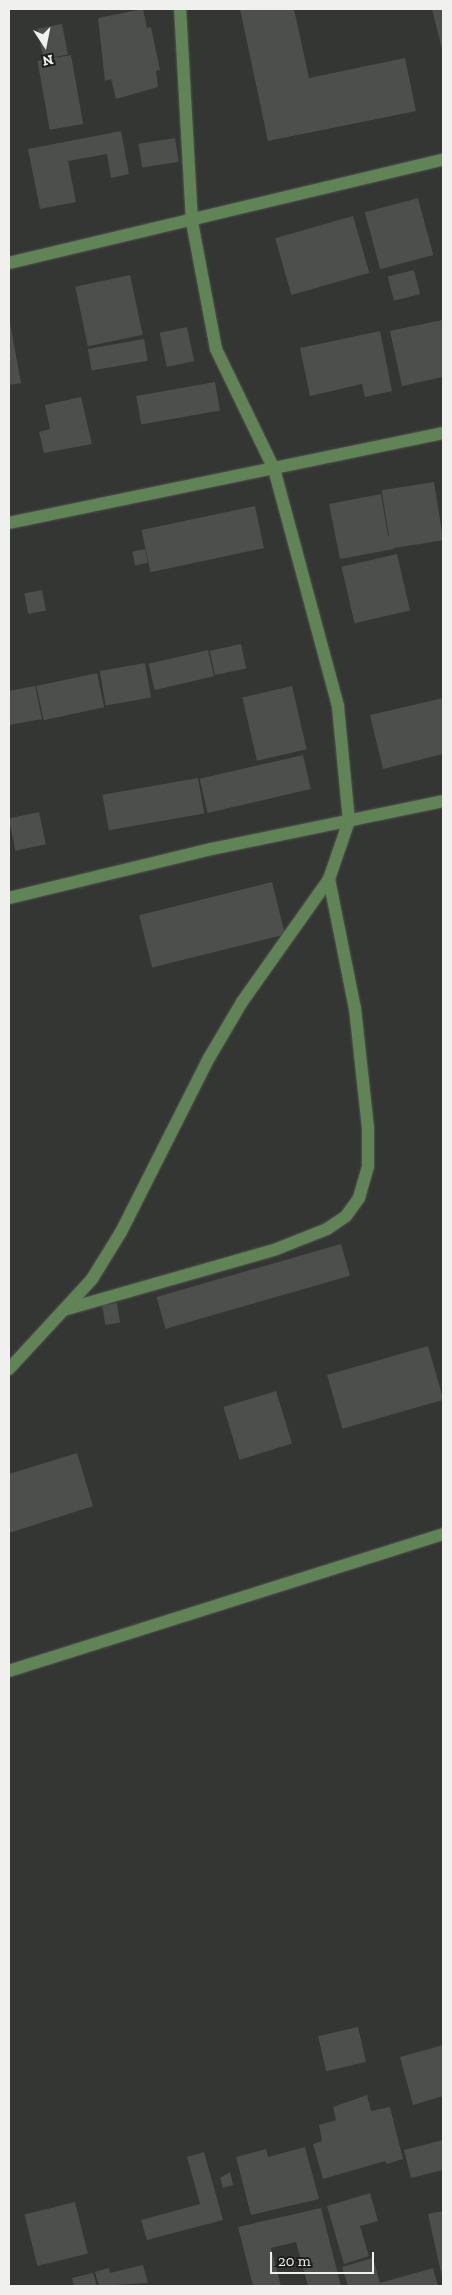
<!DOCTYPE html>
<html>
<head>
<meta charset="utf-8">
<style>
  body { margin:0 }
  #map { position:relative; width:452px; height:2295px; overflow:hidden; background:#343633; font-family:"Zilla Slab",serif }
  div>[style] { position:absolute }
  .building>* { inset:0; background:#4d4f4c; transform-origin:0 0 }
  .roads { filter:drop-shadow(0 0 1px #525451) drop-shadow(0 0 1px #525451) }
  .minor>* { height:12px; margin:-6px; padding:0 6px; transform-origin:6px; border-radius:6px; background:#608456 }
  span { translate:-50% -50%; white-space:nowrap; text-align:center; line-height:1.15; -webkit-text-stroke:4px #1c1d1c; paint-order:stroke }
  .frame { position:absolute; inset:0; border:10px solid #f0f1ef; pointer-events:none }
  .north { position:absolute; left:20px; top:20px; width:50px; height:50px; -webkit-text-stroke:4px #1c1d1c; paint-order:stroke; rotate:169deg; font-size:14px; font-weight:700; line-height:20px; text-align:center; color:#f0f1ef }
  .north::after { content:''; display:block; margin:auto; width:18px; height:22px; background:#f0f1ef; clip-path:polygon(50% 0,100% 100%,50% 72%,0 100%) }
  .scale { position:absolute; left:270px; top:2252px; width:104px; height:22px; box-sizing:border-box; border:2px solid #f0f1ef; border-top:0; padding-left:6px; font-size:15px; line-height:18px; white-space:nowrap; color:#f0f1ef; -webkit-text-stroke:4px #1c1d1c; paint-order:stroke }
</style>
</head>
<body>
<div id="map">
  <div class="building">
    <i style="clip-path:polygon(143px 9px,147px 28px,151px 27px,160px 70px,156px 71px,158px 87px,116px 99px,111px 79px,105px 81px,98px 18px)"></i>
    <i style="clip-path:polygon(240px 9px,294px 9px,309px 78px,405px 58px,416px 111px,268px 141px)"></i>
    <i style="clip-path:polygon(432px 9px,443px 9px,443px 53px)"></i>
    <i style="left:62px;top:24px;width:31px;height:25px;rotate:79deg"></i>
    <i style="left:71px;top:55px;width:70px;height:34px;rotate:80deg"></i>
    <i style="clip-path:polygon(121px 131px,129px 174px,111px 178px,107px 154px,68px 161px,76px 202px,40px 209px,28px 149px)"></i>
    <i style="left:175px;top:138px;width:24px;height:37px;rotate:81deg"></i>
    <i style="left:418px;top:198px;width:59px;height:55px;rotate:75deg"></i>
    <i style="left:353px;top:216px;width:59px;height:81px;rotate:74deg"></i>
    <i style="left:414px;top:270px;width:25px;height:27px;rotate:76deg"></i>
    <i style="left:130px;top:275px;width:61px;height:56px;rotate:78deg"></i>
    <i style="clip-path:polygon(9px 317px,21px 383px,9px 385px)"></i>
    <i style="clip-path:polygon(442px 320px,443px 377px,402px 386px,390px 331px)"></i>
    <i style="left:187px;top:327px;width:35px;height:28px;rotate:78deg"></i>
    <i style="clip-path:polygon(380px 331px,392px 391px,365px 397px,362px 384px,310px 396px,300px 348px)"></i>
    <i style="left:144px;top:339px;width:22px;height:57px;rotate:80deg"></i>
    <i style="left:215px;top:382px;width:29px;height:80px;rotate:80deg"></i>
    <i style="clip-path:polygon(81px 397px,92px 444px,44px 453px,39px 432px,50px 429px,45px 405px)"></i>
    <i style="left:434px;top:482px;width:59px;height:53px;rotate:81deg"></i>
    <i style="clip-path:polygon(381px 494px,388px 536px,392px 535px,394px 549px,340px 559px,329px 504px)"></i>
    <i style="left:255px;top:506px;width:43px;height:116px;rotate:78deg"></i>
    <i style="left:145px;top:549px;width:14px;height:13px;rotate:78deg"></i>
    <i style="left:397px;top:554px;width:58px;height:57px;rotate:77deg"></i>
    <i style="left:42px;top:590px;width:21px;height:18px;rotate:79deg"></i>
    <i style="left:241px;top:644px;width:25px;height:32px;rotate:78deg"></i>
    <i style="left:208px;top:650px;width:27px;height:61px;rotate:77deg"></i>
    <i style="left:145px;top:663px;width:35px;height:46px;rotate:80deg"></i>
    <i style="left:97px;top:673px;width:35px;height:62px;rotate:78deg"></i>
    <i style="clip-path:polygon(35px 686px,42px 719px,9px 725px,9px 691px)"></i>
    <i style="left:292px;top:686px;width:65px;height:51px;rotate:77deg"></i>
    <i style="clip-path:polygon(443px 698px,443px 754px,383px 769px,370px 715px)"></i>
    <i style="left:303px;top:755px;width:35px;height:106px;rotate:77deg"></i>
    <i style="left:198px;top:778px;width:36px;height:97px;rotate:80deg"></i>
    <i style="left:39px;top:812px;width:33px;height:31px;rotate:78deg"></i>
    <i style="left:272px;top:882px;width:54px;height:137px;rotate:76deg"></i>
    <i style="left:341px;top:1244px;width:33px;height:192px;rotate:74deg"></i>
    <i style="left:117px;top:1303px;width:20px;height:15px;rotate:81deg"></i>
    <i style="left:428px;top:1346px;width:56px;height:105px;rotate:74deg"></i>
    <i style="left:276px;top:1391px;width:55px;height:55px;rotate:73deg"></i>
    <i style="clip-path:polygon(77px 1453px,93px 1506px,9px 1533px,9px 1474px)"></i>
    <i style="left:358px;top:2027px;width:36px;height:41px;rotate:77deg"></i>
    <i style="clip-path:polygon(443px 2045px,443px 2096px,413px 2105px,400px 2057px)"></i>
    <i style="clip-path:polygon(367px 2095px,371px 2111px,390px 2107px,403px 2159px,387px 2164px,385px 2161px,323px 2179px,313px 2144px,322px 2141px,319px 2125px,336px 2120px,333px 2107px)"></i>
    <i style="clip-path:polygon(443px 2140px,443px 2170px,411px 2178px,404px 2150px)"></i>
    <i style="clip-path:polygon(305px 2147px,319px 2199px,251px 2215px,236px 2157px,266px 2149px,268px 2157px)"></i>
    <i style="clip-path:polygon(204px 2152px,223px 2220px,147px 2240px,141px 2220px,200px 2204px,187px 2157px)"></i>
    <i style="clip-path:polygon(230px 2172px,233px 2185px,223px 2188px,220px 2178px)"></i>
    <i style="clip-path:polygon(370px 2193px,378px 2221px,360px 2226px,369px 2256px,344px 2264px,327px 2206px)"></i>
    <i style="left:75px;top:2202px;width:53px;height:52px;rotate:76deg"></i>
    <i style="clip-path:polygon(321px 2208px,341px 2286px,308px 2286px,296px 2242px,271px 2248px,281px 2286px,253px 2286px,238px 2227px)"></i>
    <i style="clip-path:polygon(443px 2211px,443px 2277px,442px 2277px,428px 2214px)"></i>
    <i style="clip-path:polygon(373px 2258px,380px 2283px,433px 2268px,438px 2286px,348px 2286px,342px 2267px)"></i>
    <i style="clip-path:polygon(143px 2265px,148px 2283px,99px 2286px,95px 2272px,109px 2268px,110px 2273px)"></i>
    <i style="clip-path:polygon(93px 2273px,97px 2286px,74px 2286px,72px 2278px)"></i>
  </div>
  <div class="roads">
    <div class="minor">
      <i style="left:9px;top:263px;width:446px;rotate:-13.4deg"></i>
      <i style="left:9px;top:523px;width:443px;rotate:-11.7deg"></i>
      <i style="left:9px;top:898px;width:209px;rotate:-13.6deg"></i>
      <i style="left:212px;top:849px;width:236px;rotate:-11.7deg"></i>
      <i style="left:67px;top:1309px;width:215px;rotate:-15.9deg"></i>
      <i style="left:274px;top:1250px;width:57px;rotate:-21.6deg"></i>
      <i style="left:327px;top:1229px;width:23px;rotate:-34deg"></i>
      <i style="left:346px;top:1216px;width:22px;rotate:-54deg"></i>
      <i style="left:359px;top:1198px;width:33px;rotate:-74deg"></i>
      <i style="left:368px;top:1166px;width:38px;rotate:-90deg"></i>
      <i style="left:368px;top:1128px;width:120px;rotate:-96.2deg"></i>
      <i style="left:355px;top:1009px;width:133px;rotate:-101.3deg"></i>
      <i style="left:329px;top:879px;width:61px;rotate:-71deg"></i>
      <i style="left:349px;top:821px;width:116px;rotate:-95.5deg"></i>
      <i style="left:338px;top:706px;width:245px;rotate:-105.1deg"></i>
      <i style="left:274px;top:469px;width:133px;rotate:-115.8deg"></i>
      <i style="left:216px;top:349px;width:129px;rotate:-100.7deg"></i>
      <i style="left:192px;top:222px;width:213px;rotate:-93.2deg"></i>
      <i style="left:9px;top:1369px;width:122px;rotate:-47.3deg"></i>
      <i style="left:92px;top:1279px;width:55px;rotate:-58.3deg"></i>
      <i style="left:121px;top:1232px;width:195px;rotate:-63.2deg"></i>
      <i style="left:209px;top:1058px;width:65px;rotate:-59.5deg"></i>
      <i style="left:242px;top:1002px;width:151px;rotate:-54.7deg"></i>
      <i style="left:9px;top:1671px;width:455px;rotate:-17.5deg"></i>
    </div>
  </div>
  <div class="frame"></div>
  <div class="north">N</div>
  <div class="scale">20 m</div>
</div>
</body>
</html>
